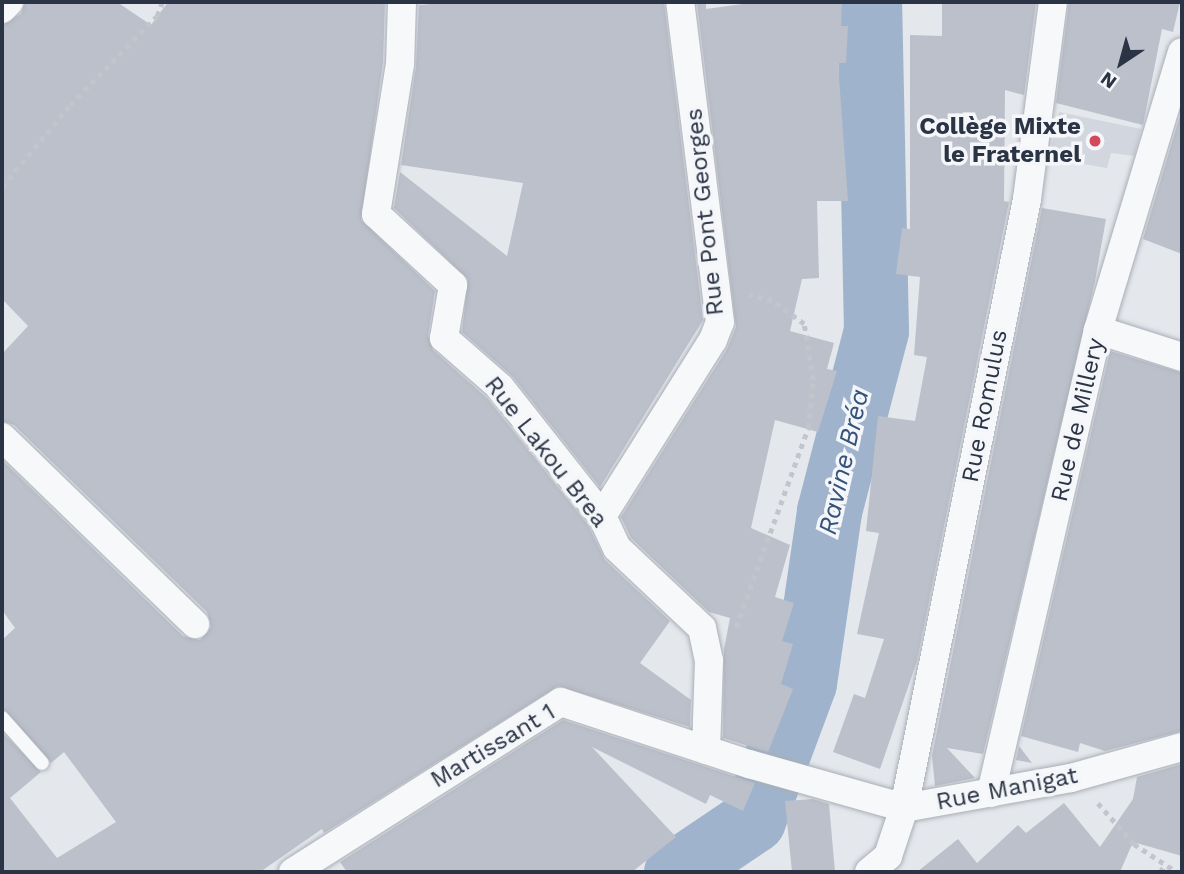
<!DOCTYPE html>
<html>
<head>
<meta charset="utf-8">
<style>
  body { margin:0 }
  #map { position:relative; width:1184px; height:874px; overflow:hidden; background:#e4e7ec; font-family:"Work Sans",sans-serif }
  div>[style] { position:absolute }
  .built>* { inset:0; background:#d2d6de }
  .river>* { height:65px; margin:-32.5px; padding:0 32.5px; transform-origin:32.5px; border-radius:32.5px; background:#9fb4cc }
  .building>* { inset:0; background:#bbc0ca }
  .path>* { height:4.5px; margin-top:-2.25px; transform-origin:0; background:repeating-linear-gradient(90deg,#c2c5cb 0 5px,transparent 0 10px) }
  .roads { filter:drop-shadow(0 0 2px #a9aeb7) drop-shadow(0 0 2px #a9aeb7) }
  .service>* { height:14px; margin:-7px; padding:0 7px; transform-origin:7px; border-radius:7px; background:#f7f8fa }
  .minor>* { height:28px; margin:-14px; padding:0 14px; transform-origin:14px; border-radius:14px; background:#f7f8fa }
  .dots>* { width:19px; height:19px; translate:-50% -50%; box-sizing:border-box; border:4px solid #f4f6f9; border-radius:50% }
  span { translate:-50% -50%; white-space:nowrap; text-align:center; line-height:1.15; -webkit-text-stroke:7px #f4f6f9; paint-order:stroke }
  .poi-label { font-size:24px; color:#2b3445; font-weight:700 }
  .right { translate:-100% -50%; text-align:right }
  .street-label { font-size:24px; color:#2b3445 }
  .water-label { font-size:26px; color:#34527a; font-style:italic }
  .frame { position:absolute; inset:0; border:4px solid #2b3445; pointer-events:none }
  .north { position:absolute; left:1086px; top:28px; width:70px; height:70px; -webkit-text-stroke:5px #f4f6f9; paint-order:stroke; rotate:216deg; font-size:19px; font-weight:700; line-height:28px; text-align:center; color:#2b3445 }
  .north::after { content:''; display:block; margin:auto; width:24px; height:32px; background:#2b3445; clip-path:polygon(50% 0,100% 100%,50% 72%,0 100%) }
</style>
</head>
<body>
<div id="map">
  <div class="built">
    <i style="clip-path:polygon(1059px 112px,1141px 129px,1134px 156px,1111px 153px,1107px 168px,1049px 158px)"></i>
  </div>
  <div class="river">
    <i style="left:676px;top:872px;width:93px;rotate:-34deg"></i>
    <i style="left:753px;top:820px;width:146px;rotate:-69.6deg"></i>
    <i style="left:804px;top:683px;width:174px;rotate:-81.7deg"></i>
    <i style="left:829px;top:511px;width:186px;rotate:-75.4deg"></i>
    <i style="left:876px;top:331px;width:329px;rotate:-91.2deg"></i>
  </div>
  <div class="building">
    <i style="clip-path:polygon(25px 2px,117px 2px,151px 25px,168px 2px,385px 2px,383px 62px,361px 220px,435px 291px,428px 336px,433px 350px,488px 399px,588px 525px,605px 560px,670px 621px,640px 663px,691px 700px,690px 727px,558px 686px,324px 833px,322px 829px,260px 872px,2px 872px,2px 732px,41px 772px,10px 798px,57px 858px,116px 822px,64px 752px,51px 763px,2px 709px,2px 640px,15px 628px,2px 610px,2px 460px,183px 636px,200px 640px,211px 627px,207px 612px,14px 425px,2px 421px,2px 354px,28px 326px,2px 299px,2px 25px,21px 14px)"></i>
    <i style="clip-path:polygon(452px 2px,664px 2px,703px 320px,600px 487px,513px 377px,462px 332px,468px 279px,394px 208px,400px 172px,507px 256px,523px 183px,401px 165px,416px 67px,419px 5px)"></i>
    <i style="clip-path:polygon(697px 2px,706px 2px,706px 9px,757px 2px,842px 2px,841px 26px,848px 26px,846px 63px,838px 63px,848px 201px,817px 201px,819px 278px,802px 279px,790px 331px,834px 343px,827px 369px,837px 371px,818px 432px,775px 420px,751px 528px,790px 545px,775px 597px,794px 603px,782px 641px,793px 644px,781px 684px,793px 689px,768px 752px,723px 738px,724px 649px,730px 618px,709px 612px,631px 538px,621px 517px,727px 349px,736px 327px)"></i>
    <i style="clip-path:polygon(942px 2px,1036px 2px,1024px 95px,1005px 90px,1004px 201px,1009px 202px,917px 661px,880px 769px,833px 752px,854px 694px,865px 698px,884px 639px,857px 634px,879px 533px,866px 531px,878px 416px,915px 421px,927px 357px,914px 355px,920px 277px,896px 274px,902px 228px,910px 229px,910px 35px,942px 36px)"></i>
    <i style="clip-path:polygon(1069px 2px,1180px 2px,1173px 32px,1162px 29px,1143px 125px,1056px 103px)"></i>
    <i style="clip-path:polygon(1182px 109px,1182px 254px,1143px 239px)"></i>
    <i style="clip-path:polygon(1042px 208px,1106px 219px,1095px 281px,983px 754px,947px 748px,975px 778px,935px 786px,932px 756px)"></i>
    <i style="clip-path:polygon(1110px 351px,1182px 373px,1182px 731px,1105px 751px,1080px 743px,1078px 752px,1021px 736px)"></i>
    <i style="clip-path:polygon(563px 720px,755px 783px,743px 811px,710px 795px,706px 804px,592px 747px,676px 837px,632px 872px,347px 872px,340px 862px)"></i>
    <i style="clip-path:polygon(1019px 746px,1032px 763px,1016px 760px)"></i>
    <i style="clip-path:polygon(1182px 764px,1182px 856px,1133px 842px,1120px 872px,917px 872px,958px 839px,977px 863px,1018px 825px,1026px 833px,1064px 803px,1100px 847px,1133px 799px,1137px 777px)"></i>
    <i style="clip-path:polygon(813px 799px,829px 804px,835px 872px,792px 872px,785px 801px)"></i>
  </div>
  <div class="path">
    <i style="left:2px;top:187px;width:107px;rotate:-50.3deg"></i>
    <i style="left:70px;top:105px;width:124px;rotate:-45.7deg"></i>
    <i style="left:157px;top:16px;width:15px;rotate:-70deg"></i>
    <i style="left:736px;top:627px;width:212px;rotate:-70.1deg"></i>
    <i style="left:808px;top:428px;width:48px;rotate:-84.1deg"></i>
    <i style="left:813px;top:380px;width:57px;rotate:-99.1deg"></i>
    <i style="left:804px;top:324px;width:39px;rotate:-144deg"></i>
    <i style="left:772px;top:301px;width:24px;rotate:-165deg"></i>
    <i style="left:1098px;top:803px;width:55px;rotate:48.7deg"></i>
    <i style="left:1134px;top:844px;width:51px;rotate:33.1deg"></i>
    <i style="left:1160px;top:872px;width:7px;rotate:-56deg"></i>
  </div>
  <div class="roads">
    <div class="service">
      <i style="left:2px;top:718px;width:60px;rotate:48.4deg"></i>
    </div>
    <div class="minor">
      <i style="left:402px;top:2px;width:62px;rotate:91.8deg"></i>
      <i style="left:400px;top:64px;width:152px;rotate:99.1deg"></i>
      <i style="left:376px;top:214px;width:105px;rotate:42.7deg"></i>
      <i style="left:453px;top:285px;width:54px;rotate:99.6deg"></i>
      <i style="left:444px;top:338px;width:74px;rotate:41.2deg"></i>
      <i style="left:500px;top:387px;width:164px;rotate:51.7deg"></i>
      <i style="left:602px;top:516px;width:35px;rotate:65deg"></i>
      <i style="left:617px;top:548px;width:117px;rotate:43.3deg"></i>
      <i style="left:702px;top:628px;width:33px;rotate:78deg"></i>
      <i style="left:709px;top:660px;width:90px;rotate:91.9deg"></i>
      <i style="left:2px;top:9px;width:10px;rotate:-45deg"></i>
      <i style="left:1098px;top:330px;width:88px;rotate:17.8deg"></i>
      <i style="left:2px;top:437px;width:269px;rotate:44.1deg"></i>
      <i style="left:602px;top:516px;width:208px;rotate:-57.8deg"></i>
      <i style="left:713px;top:340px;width:19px;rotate:-69deg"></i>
      <i style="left:720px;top:322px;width:322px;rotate:-97.1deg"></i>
      <i style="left:991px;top:793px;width:475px;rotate:-77deg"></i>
      <i style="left:1098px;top:330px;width:290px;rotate:-73.2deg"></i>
      <i style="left:293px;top:872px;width:317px;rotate:-32.4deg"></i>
      <i style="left:561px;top:702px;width:198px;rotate:18.3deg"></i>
      <i style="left:749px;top:764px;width:161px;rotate:15.8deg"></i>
      <i style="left:904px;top:808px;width:621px;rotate:-78.58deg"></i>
      <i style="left:1027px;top:199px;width:199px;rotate:-82.5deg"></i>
      <i style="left:869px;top:872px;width:25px;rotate:-40deg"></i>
      <i style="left:888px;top:856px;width:51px;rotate:-71.6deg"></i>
      <i style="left:904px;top:808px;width:170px;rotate:-10.2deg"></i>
      <i style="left:1071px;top:778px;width:115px;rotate:-15.6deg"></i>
    </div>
  </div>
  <div class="dots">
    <i style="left:1095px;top:141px;background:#d1495b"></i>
  </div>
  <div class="poi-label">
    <span class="right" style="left:1081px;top:141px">Collège Mixte<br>le Fraternel</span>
  </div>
  <div class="street-label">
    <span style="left:705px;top:212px;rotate:-96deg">Rue Pont Georges</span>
    <span style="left:985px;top:406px;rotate:-79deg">Rue Romulus</span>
    <span style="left:1078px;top:420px;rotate:-77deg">Rue de Millery</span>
    <span style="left:546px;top:452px;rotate:52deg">Rue Lakou Brea</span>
    <span style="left:493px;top:746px;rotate:-31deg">Martissant 1</span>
    <span style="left:1007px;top:789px;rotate:-11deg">Rue Manigat</span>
  </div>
  <div class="water-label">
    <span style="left:844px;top:462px;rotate:-77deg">Ravine Bréa</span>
  </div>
  <div class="frame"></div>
  <div class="north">N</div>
</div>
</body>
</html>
